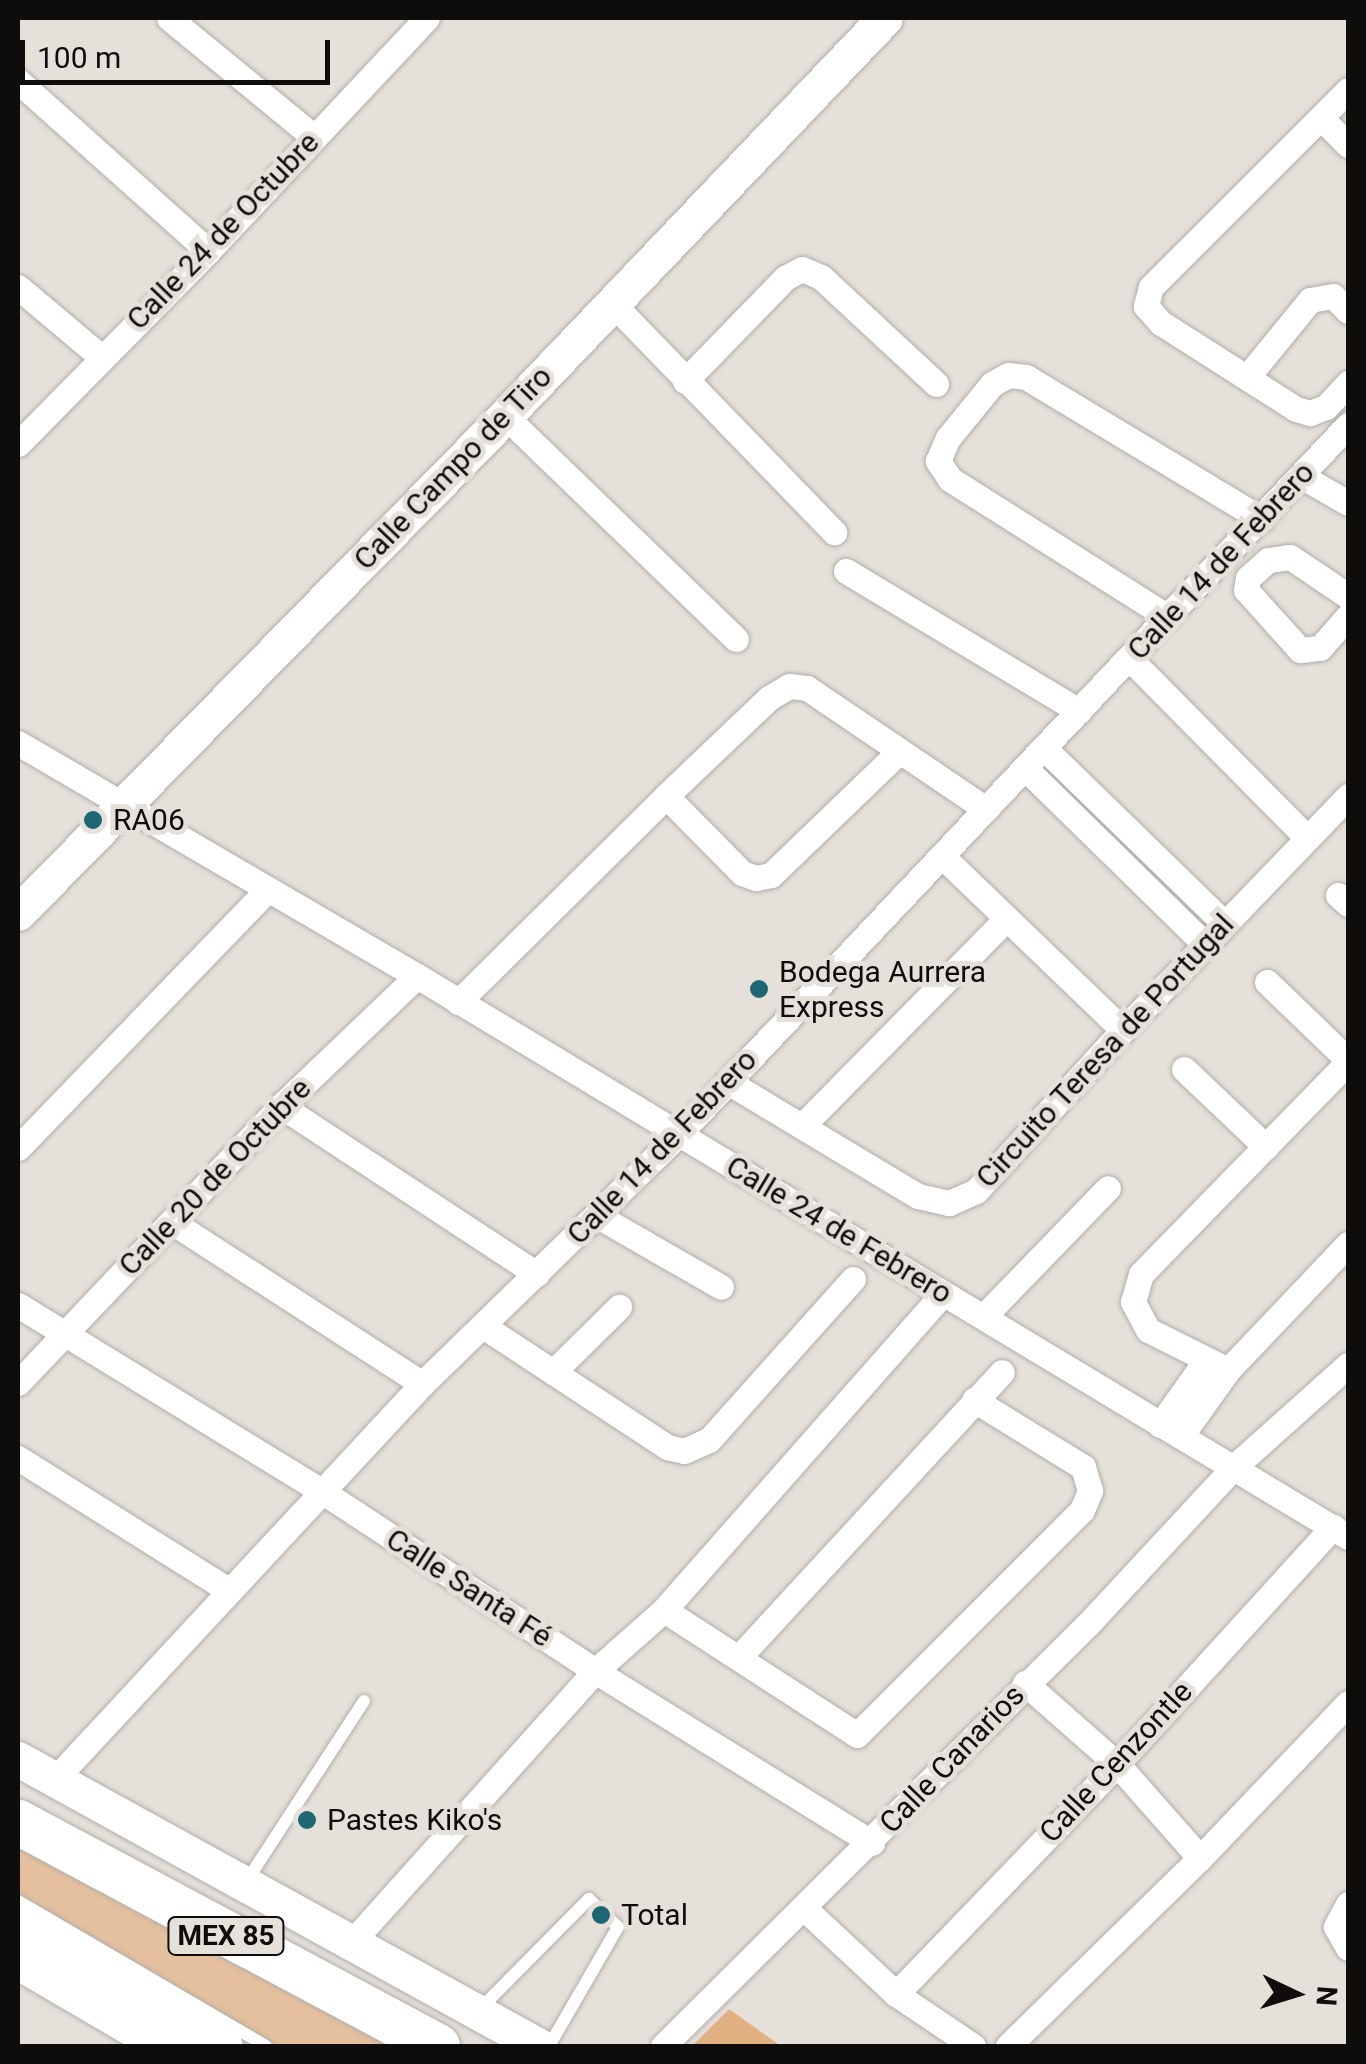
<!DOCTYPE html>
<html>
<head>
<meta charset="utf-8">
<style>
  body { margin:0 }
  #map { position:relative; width:1366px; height:2064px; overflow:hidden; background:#e6e0db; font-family:Roboto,sans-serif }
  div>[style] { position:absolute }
  .green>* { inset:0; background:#e4c09e }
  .building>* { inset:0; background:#e2b181 }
  .roads { filter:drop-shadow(0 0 2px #b2ada8) drop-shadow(0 0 2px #b2ada8) }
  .lane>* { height:12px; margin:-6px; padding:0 6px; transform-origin:6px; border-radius:6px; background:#fff }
  .street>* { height:25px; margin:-12.5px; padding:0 12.5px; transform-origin:12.5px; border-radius:12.5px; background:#fff }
  .secondary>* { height:35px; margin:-17.5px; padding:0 17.5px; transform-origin:17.5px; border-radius:17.5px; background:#fff }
  .highway>* { height:45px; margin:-22.5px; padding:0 22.5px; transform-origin:22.5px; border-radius:22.5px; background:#fff }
  .dots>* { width:28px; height:28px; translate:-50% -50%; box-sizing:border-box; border:5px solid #e6e0db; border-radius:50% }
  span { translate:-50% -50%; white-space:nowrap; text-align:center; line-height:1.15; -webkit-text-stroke:10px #e6e0db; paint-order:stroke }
  .shield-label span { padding:2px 8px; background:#e6e0db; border:2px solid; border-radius:8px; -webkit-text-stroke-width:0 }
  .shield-label { font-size:28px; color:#0f0d0b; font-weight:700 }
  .street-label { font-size:30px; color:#0f0d0b }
  .poi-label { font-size:30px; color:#0f0d0b }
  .left { translate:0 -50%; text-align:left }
  .frame { position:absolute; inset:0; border:20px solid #0f0d0b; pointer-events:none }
  .north { position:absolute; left:1246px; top:1944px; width:100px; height:100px; -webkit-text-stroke:8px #e6e0db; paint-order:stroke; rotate:94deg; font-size:28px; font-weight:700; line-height:40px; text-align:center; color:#0f0d0b }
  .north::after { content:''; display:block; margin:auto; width:35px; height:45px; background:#0f0d0b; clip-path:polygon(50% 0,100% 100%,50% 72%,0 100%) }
  .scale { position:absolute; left:20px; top:40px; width:310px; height:45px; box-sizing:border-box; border:5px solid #0f0d0b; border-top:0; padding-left:12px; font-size:30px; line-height:35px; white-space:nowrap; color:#0f0d0b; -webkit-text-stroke:8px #e6e0db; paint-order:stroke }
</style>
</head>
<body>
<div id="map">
  <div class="green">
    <i style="clip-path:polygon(18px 1842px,396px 2046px,275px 2046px,18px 1897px)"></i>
  </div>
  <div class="building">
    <i style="clip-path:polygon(729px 2009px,781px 2046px,692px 2046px)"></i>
  </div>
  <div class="roads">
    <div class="lane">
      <i style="left:246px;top:1882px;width:216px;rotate:-56.9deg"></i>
      <i style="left:18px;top:1901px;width:287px;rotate:30.3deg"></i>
      <i style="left:478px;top:2011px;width:158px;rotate:-45.3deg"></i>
      <i style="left:589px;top:1899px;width:40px;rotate:44deg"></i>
      <i style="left:618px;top:1927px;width:138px;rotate:120.1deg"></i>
    </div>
    <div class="street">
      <i style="left:169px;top:18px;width:188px;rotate:39.4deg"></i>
      <i style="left:18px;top:81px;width:255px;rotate:41.8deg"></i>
      <i style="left:1348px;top:90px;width:279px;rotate:135deg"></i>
      <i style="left:1151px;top:287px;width:20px;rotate:105deg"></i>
      <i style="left:1146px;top:306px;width:23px;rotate:49deg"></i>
      <i style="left:1161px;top:323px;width:160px;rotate:32.5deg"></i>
      <i style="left:1296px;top:409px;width:15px;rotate:16deg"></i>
      <i style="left:1310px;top:413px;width:17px;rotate:-21deg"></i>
      <i style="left:1326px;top:407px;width:33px;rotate:-47deg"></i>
      <i style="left:1322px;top:119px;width:37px;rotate:45deg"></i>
      <i style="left:18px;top:287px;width:109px;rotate:40.1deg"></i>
      <i style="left:613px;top:304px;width:318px;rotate:45.9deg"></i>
      <i style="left:1248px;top:376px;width:98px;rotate:-50.8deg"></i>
      <i style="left:1310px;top:300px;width:23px;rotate:-10deg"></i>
      <i style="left:1333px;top:296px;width:21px;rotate:45deg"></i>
      <i style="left:685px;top:381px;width:144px;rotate:-45.8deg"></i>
      <i style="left:785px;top:278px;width:19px;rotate:-28deg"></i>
      <i style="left:802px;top:269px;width:21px;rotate:23deg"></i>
      <i style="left:821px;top:277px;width:157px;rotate:42.9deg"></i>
      <i style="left:505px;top:416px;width:321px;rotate:44deg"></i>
      <i style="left:18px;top:444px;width:271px;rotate:-45.4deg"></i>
      <i style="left:208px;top:251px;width:320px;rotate:-46.8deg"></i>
      <i style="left:1301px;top:476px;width:54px;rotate:29.9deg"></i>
      <i style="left:846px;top:571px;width:272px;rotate:31deg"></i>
      <i style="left:1348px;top:596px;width:70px;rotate:-146.1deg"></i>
      <i style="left:1290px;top:557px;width:22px;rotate:172deg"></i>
      <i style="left:1268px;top:560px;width:27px;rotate:138deg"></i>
      <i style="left:1248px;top:578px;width:12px;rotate:99deg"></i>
      <i style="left:1246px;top:590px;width:81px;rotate:48deg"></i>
      <i style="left:1300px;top:650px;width:20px;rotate:-6deg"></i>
      <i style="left:1320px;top:648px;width:43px;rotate:-48.8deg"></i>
      <i style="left:1168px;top:617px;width:258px;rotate:-147.7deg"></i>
      <i style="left:950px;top:479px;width:22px;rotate:-124deg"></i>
      <i style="left:938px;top:461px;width:25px;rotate:-67deg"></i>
      <i style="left:948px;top:438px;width:70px;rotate:-50.8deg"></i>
      <i style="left:992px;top:384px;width:18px;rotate:-29deg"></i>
      <i style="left:1008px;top:375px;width:18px;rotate:6deg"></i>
      <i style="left:1026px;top:377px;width:275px;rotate:31.1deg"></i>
      <i style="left:1129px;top:658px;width:253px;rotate:45.3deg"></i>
      <i style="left:18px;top:743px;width:462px;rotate:30.3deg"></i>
      <i style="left:417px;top:976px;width:1087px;rotate:31.07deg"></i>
      <i style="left:1044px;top:748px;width:252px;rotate:44.2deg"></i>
      <i style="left:1025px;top:768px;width:252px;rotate:44.4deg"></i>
      <i style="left:666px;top:796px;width:108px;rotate:45.4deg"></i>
      <i style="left:742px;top:873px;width:15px;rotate:20deg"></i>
      <i style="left:756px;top:878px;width:15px;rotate:-11deg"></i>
      <i style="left:771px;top:875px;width:178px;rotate:-43.9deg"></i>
      <i style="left:942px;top:856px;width:251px;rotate:43.9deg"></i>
      <i style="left:1338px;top:895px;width:13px;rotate:42deg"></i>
      <i style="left:1267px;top:982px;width:112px;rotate:43.9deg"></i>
      <i style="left:458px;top:1002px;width:293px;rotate:-44.7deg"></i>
      <i style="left:666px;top:796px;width:142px;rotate:-43.6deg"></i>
      <i style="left:769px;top:698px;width:23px;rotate:-31deg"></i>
      <i style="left:789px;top:686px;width:18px;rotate:6deg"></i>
      <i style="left:807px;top:688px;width:216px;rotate:34.1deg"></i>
      <i style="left:1184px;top:1069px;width:113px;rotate:43.6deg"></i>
      <i style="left:728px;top:1082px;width:222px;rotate:31deg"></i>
      <i style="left:918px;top:1196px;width:32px;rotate:13deg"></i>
      <i style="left:949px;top:1203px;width:30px;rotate:-24deg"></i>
      <i style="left:976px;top:1191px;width:218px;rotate:-47.6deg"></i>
      <i style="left:1123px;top:1030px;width:325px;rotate:-46.1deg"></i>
      <i style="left:281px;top:1106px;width:306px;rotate:33.3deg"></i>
      <i style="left:802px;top:1126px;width:289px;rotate:-45.4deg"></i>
      <i style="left:18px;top:1148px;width:357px;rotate:-46deg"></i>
      <i style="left:596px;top:1215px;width:144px;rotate:29.9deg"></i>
      <i style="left:172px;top:1222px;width:298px;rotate:32.9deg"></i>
      <i style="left:18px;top:1305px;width:358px;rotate:31.5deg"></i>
      <i style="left:323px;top:1492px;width:326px;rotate:33.3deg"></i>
      <i style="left:595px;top:1671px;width:326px;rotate:31.8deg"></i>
      <i style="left:984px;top:1316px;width:178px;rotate:-45.9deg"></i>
      <i style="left:483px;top:1326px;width:220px;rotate:33.3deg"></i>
      <i style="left:667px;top:1447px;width:17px;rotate:13deg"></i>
      <i style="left:684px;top:1451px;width:27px;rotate:-24deg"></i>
      <i style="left:709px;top:1440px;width:216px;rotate:-48.2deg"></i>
      <i style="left:1228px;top:1370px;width:89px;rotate:-153.4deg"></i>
      <i style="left:1148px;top:1330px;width:32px;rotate:-118deg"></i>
      <i style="left:1133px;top:1302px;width:29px;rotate:-74deg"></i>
      <i style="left:1141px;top:1274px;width:296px;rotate:-45.7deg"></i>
      <i style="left:553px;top:1372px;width:93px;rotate:-44.6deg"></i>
      <i style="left:18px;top:1383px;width:382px;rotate:-46.5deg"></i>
      <i style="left:281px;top:1106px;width:188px;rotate:-43.7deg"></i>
      <i style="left:1160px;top:1425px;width:80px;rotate:-54.7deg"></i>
      <i style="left:1181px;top:1436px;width:81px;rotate:-54.5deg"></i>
      <i style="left:1228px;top:1370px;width:174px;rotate:-46.4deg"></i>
      <i style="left:18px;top:1458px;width:247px;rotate:32.1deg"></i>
      <i style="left:664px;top:1610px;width:230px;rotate:32.9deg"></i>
      <i style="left:857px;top:1735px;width:318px;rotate:-45deg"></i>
      <i style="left:1082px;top:1510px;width:21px;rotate:-67deg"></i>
      <i style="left:1090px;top:1491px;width:25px;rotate:-106deg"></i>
      <i style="left:1083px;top:1467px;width:128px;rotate:-148.4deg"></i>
      <i style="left:740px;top:1656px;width:386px;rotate:-47.3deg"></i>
      <i style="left:1025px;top:1683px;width:123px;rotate:41.4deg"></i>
      <i style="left:1117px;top:1764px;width:125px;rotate:48.6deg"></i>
      <i style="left:55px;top:1779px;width:539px;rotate:-47.1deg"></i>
      <i style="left:422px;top:1384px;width:357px;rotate:-44.2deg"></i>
      <i style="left:678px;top:1135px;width:976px;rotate:-46.66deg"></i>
      <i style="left:1348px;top:1904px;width:26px;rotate:118deg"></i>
      <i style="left:1336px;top:1927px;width:24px;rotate:60deg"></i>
      <i style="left:805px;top:1909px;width:125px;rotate:43deg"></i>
      <i style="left:896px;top:1994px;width:93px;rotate:34deg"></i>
      <i style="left:351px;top:1943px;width:365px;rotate:-48.1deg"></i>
      <i style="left:595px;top:1671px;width:92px;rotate:-41.5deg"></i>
      <i style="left:664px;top:1610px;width:422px;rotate:-48.6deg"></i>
      <i style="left:896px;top:1994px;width:319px;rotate:-46.1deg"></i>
      <i style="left:1117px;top:1764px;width:321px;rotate:-47.7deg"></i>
      <i style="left:663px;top:2046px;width:599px;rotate:-44.8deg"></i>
      <i style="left:1088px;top:1624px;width:216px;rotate:-47.1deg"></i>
      <i style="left:1235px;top:1466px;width:152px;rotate:-41.8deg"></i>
      <i style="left:1008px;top:2046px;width:269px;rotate:-44.4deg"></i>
      <i style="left:1200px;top:1858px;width:214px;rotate:-46.3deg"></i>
    </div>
    <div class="secondary">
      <i style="left:18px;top:913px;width:696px;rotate:-45.58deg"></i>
      <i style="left:505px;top:416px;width:550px;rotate:-46.33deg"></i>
      <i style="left:18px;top:1759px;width:595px;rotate:28.85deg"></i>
      <i style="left:18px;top:1962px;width:167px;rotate:30.3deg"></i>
    </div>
    <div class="highway">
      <i style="left:18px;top:1822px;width:475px;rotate:28.1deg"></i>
      <i style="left:18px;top:1929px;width:233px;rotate:30.1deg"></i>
    </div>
  </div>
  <div class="dots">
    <i style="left:93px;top:820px;background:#1f6675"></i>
    <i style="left:759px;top:989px;background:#1f6675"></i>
    <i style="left:307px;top:1820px;background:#1f6675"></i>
    <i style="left:601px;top:1915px;background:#1f6675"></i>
  </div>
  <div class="shield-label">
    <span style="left:226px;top:1936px">MEX 85</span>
  </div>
  <div class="street-label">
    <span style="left:223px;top:231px;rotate:-46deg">Calle 24 de Octubre</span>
    <span style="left:453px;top:468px;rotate:-46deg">Calle Campo de Tiro</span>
    <span style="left:1221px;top:561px;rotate:-47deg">Calle 14 de Febrero</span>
    <span style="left:1105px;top:1051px;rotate:-47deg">Circuito Teresa de Portugal</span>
    <span style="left:662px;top:1147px;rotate:-46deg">Calle 14 de Febrero</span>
    <span style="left:215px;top:1177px;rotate:-46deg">Calle 20 de Octubre</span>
    <span style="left:839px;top:1230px;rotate:31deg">Calle 24 de Febrero</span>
    <span style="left:469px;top:1588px;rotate:33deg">Calle Santa Fé</span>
    <span style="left:952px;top:1759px;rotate:-46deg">Calle Canarios</span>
    <span style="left:1116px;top:1762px;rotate:-47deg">Calle Cenzontle</span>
  </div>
  <div class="poi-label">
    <span class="left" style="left:113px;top:820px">RA06</span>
    <span class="left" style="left:779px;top:989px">Bodega Aurrera<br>Express</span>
    <span class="left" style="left:327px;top:1820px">Pastes Kiko's</span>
    <span class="left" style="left:621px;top:1915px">Total</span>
  </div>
  <div class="frame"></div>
  <div class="north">N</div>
  <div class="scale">100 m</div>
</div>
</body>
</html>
